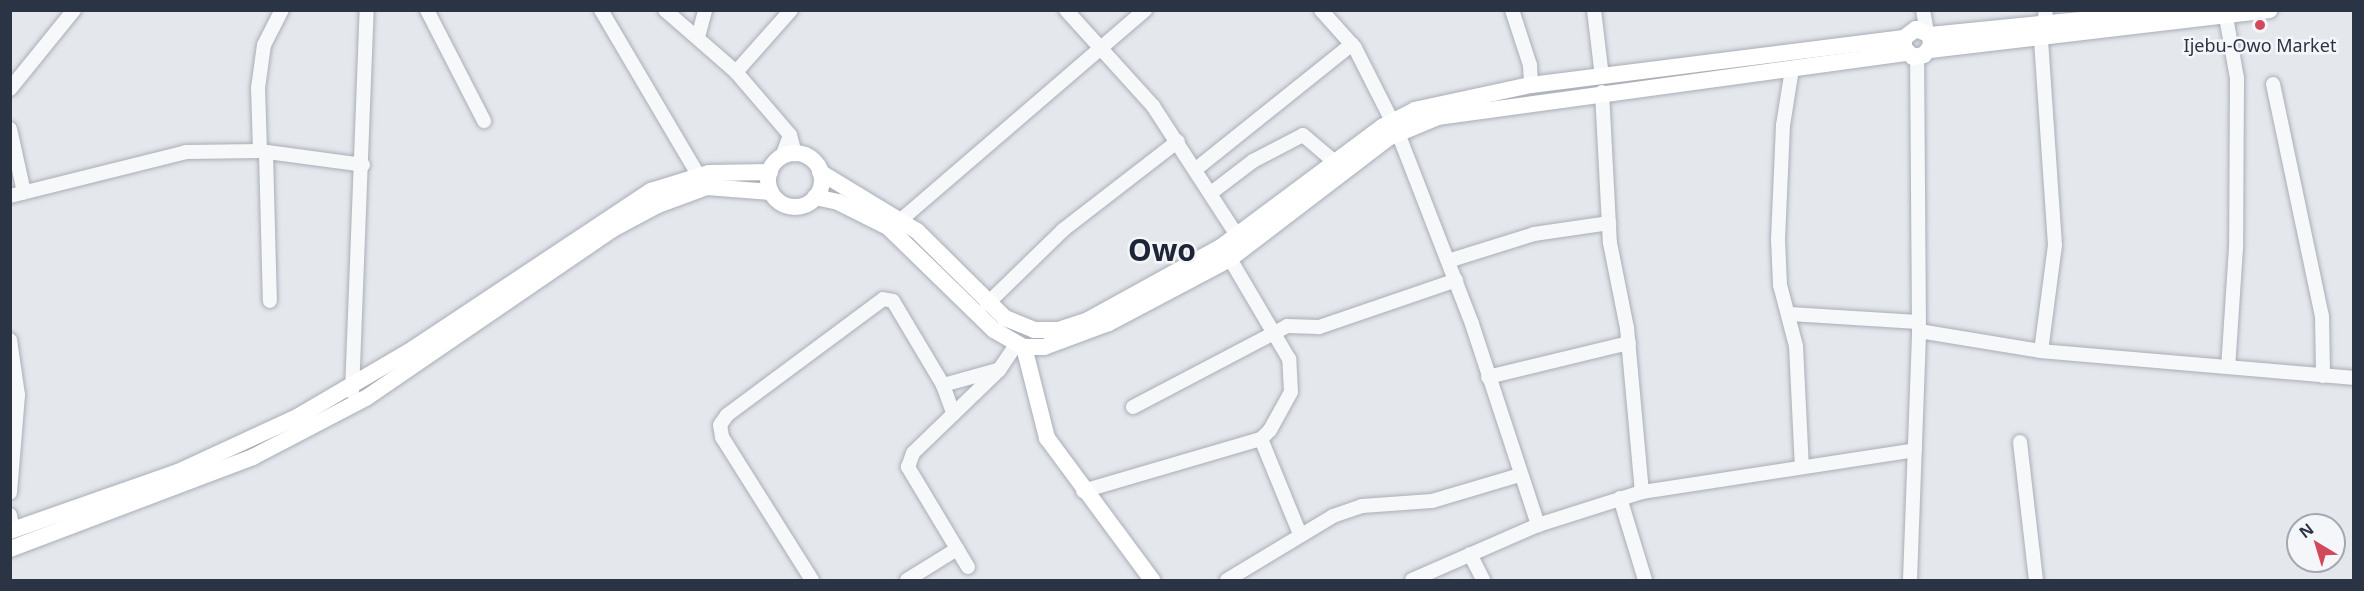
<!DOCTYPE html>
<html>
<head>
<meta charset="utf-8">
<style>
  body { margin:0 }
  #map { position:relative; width:2364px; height:591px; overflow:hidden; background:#e4e7ec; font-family:"Noto Sans",sans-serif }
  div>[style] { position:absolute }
  .roads { filter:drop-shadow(0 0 2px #a9aeb7) drop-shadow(0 0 2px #a9aeb7) }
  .minor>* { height:14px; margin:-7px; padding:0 7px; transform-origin:7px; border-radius:7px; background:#f7f8fa }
  .major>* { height:16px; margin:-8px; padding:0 8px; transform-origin:8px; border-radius:8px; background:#fff }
  .major>.ring { margin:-8px; padding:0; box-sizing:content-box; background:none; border:16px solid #fff; border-radius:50% }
  .dots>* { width:16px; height:16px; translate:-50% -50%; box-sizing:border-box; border:3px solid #f4f6f9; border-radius:50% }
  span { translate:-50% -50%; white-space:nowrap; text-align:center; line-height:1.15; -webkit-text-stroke:5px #f4f6f9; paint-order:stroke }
  .poi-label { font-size:18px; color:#2b3445 }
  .town-label { font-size:30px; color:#1d2536; font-weight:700 }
  .frame { position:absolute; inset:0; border:12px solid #2b3445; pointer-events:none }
  .north { position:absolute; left:2286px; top:513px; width:60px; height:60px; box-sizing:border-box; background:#f4f6f9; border:2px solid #a4a8b1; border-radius:50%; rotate:322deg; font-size:16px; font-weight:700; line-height:24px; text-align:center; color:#2b3445 }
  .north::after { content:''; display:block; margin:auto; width:21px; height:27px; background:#d1495b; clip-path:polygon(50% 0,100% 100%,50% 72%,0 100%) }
</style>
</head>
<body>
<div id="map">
  <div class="roads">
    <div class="minor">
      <i style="left:427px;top:10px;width:125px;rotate:62.8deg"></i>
      <i style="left:601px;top:10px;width:191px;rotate:59.5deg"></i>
      <i style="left:665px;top:10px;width:94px;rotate:41.1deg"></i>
      <i style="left:736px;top:72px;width:83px;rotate:49.4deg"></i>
      <i style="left:790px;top:135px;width:20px;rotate:75deg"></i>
      <i style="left:1066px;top:10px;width:130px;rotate:47.8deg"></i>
      <i style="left:1153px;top:106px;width:156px;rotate:57deg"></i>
      <i style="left:1321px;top:10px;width:51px;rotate:48.2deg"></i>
      <i style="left:1355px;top:48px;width:82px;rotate:63.1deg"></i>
      <i style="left:1512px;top:10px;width:58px;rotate:71.9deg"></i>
      <i style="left:1530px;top:65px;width:20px;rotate:87deg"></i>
      <i style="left:1594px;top:10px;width:67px;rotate:83.2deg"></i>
      <i style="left:1923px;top:10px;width:22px;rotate:80deg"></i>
      <i style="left:2226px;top:17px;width:62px;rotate:79.8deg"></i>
      <i style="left:2237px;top:78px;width:170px;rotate:90.3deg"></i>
      <i style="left:2236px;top:248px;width:119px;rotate:93.8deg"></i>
      <i style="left:2044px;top:24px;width:14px;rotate:-82deg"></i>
      <i style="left:698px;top:37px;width:28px;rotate:-75deg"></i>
      <i style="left:2041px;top:40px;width:205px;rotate:86.1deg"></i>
      <i style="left:2055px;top:245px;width:107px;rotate:97.5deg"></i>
      <i style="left:1792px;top:69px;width:57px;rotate:99.1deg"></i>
      <i style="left:1783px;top:125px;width:114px;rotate:92.5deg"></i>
      <i style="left:1778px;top:239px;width:46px;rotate:87.5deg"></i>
      <i style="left:1780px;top:285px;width:63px;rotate:75.3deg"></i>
      <i style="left:1796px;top:346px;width:121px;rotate:87.2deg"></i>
      <i style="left:736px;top:72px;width:83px;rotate:-48.4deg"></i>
      <i style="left:2273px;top:84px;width:237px;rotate:78.1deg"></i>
      <i style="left:2322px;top:316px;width:60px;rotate:89deg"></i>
      <i style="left:10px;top:89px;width:102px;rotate:-51deg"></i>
      <i style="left:1602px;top:92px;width:151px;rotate:87deg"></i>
      <i style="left:1610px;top:243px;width:87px;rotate:78.7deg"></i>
      <i style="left:1627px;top:328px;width:165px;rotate:84.8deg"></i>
      <i style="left:10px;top:129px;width:65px;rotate:77.5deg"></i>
      <i style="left:1398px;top:133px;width:205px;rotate:68.8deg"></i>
      <i style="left:1472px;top:324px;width:212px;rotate:71.8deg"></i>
      <i style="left:260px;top:151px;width:63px;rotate:-91.8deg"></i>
      <i style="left:258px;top:88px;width:43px;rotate:-82.1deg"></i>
      <i style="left:264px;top:45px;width:39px;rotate:-63deg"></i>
      <i style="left:266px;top:153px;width:148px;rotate:88.5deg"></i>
      <i style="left:782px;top:157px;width:23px;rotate:-70deg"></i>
      <i style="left:1196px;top:169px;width:200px;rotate:-38.7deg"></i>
      <i style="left:1211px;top:193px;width:53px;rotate:-37.3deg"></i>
      <i style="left:1253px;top:161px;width:56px;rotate:-27.5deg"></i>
      <i style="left:1303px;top:135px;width:43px;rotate:40.3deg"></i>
      <i style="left:10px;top:196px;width:181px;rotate:-14deg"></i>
      <i style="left:186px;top:152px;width:74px;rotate:-0.8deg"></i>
      <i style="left:260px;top:151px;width:104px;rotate:7.7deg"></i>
      <i style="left:902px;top:219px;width:321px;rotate:-40.7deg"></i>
      <i style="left:1448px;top:261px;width:90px;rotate:-17.4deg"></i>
      <i style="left:1534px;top:234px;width:76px;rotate:-8.3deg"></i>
      <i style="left:987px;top:304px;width:106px;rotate:-44.2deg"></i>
      <i style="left:1063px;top:230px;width:145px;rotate:-37.7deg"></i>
      <i style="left:1790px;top:314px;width:128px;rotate:3.6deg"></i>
      <i style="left:1919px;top:331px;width:124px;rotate:9.3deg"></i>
      <i style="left:2041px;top:351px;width:314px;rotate:4.9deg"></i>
      <i style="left:10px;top:340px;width:56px;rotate:81.7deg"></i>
      <i style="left:18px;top:395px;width:98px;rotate:94.7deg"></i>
      <i style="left:1488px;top:377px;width:145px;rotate:-13.6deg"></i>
      <i style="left:943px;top:385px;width:56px;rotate:-15.5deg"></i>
      <i style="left:352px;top:392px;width:382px;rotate:-87.8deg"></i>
      <i style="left:1133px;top:407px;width:174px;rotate:-27.7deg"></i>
      <i style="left:1287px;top:326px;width:32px;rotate:2deg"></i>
      <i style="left:1319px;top:327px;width:145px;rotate:-18.9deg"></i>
      <i style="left:1261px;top:439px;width:103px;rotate:67.7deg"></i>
      <i style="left:2020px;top:442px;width:139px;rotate:83.4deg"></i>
      <i style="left:1083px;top:491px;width:185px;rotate:-16.3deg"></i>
      <i style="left:1261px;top:439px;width:13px;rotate:-45deg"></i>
      <i style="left:1270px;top:430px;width:43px;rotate:-61.1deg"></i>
      <i style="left:1291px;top:392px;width:33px;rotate:-93deg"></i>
      <i style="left:1289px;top:359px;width:116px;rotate:-120.5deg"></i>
      <i style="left:1620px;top:498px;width:86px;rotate:73deg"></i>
      <i style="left:10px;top:515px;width:15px;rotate:79deg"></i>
      <i style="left:1470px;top:554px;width:29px;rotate:63deg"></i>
      <i style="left:968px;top:567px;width:117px;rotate:-121deg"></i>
      <i style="left:908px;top:467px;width:15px;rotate:-70deg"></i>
      <i style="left:913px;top:453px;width:120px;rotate:-44deg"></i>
      <i style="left:999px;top:370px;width:30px;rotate:-56deg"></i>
      <i style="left:812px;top:580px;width:169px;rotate:-122.2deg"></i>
      <i style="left:722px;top:437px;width:12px;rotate:-99deg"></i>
      <i style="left:720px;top:425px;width:12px;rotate:-55deg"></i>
      <i style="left:727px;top:415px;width:194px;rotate:-36.6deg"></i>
      <i style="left:883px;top:299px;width:10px;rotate:11deg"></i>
      <i style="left:893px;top:301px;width:98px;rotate:59.2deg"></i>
      <i style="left:943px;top:385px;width:30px;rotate:70deg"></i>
      <i style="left:907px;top:580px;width:59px;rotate:-31.8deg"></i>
      <i style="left:1227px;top:580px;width:124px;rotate:-31.1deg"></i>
      <i style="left:1333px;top:516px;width:31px;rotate:-19deg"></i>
      <i style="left:1362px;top:506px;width:70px;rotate:-4.1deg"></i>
      <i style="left:1432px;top:501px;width:92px;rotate:-16.5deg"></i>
      <i style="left:1412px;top:580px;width:137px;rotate:-23.6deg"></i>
      <i style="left:1538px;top:525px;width:109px;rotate:-17.6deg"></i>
      <i style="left:1642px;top:492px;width:276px;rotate:-8.7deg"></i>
      <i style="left:1910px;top:580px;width:249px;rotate:-87.9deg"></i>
      <i style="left:1919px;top:331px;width:274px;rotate:-90.4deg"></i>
    </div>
    <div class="major">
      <i style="left:1930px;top:35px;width:252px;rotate:-5.7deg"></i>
      <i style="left:1930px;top:50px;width:342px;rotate:-6.7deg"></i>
      <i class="ring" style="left:768px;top:153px;width:38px;height:38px"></i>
      <i style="left:820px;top:172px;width:114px;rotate:31.3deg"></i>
      <i style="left:917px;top:231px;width:124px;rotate:44.7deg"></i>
      <i style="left:1005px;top:318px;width:31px;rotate:22deg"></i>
      <i style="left:1034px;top:330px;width:24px"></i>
      <i style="left:1058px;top:330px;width:32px;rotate:-18deg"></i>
      <i style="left:1088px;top:320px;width:152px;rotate:-28.8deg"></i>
      <i style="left:1221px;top:247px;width:201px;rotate:-36.7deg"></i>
      <i style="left:1382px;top:127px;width:37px;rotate:-27deg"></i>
      <i style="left:1415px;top:110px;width:119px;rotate:-12.2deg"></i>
      <i style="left:1531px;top:85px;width:376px;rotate:-7.2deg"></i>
      <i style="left:1904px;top:38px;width:15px;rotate:-37deg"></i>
      <i style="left:1916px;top:29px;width:15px;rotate:23deg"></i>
      <i style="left:1930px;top:35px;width:11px;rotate:85deg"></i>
      <i style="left:1931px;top:46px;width:11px;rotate:128deg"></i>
      <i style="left:1924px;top:55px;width:11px;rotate:170deg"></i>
      <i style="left:1913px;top:57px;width:13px;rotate:-135deg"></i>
      <i style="left:1904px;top:48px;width:10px;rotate:-90deg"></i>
      <i style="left:815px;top:197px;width:24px;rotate:12deg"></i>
      <i style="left:838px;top:202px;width:56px;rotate:26.6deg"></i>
      <i style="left:888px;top:227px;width:148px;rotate:44.2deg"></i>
      <i style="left:994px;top:330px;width:34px;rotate:30deg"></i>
      <i style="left:1024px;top:347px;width:20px"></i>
      <i style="left:1044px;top:347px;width:69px;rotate:-20.3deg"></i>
      <i style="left:1109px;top:323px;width:137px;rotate:-27.9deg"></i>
      <i style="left:1230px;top:259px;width:199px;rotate:-37.4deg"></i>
      <i style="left:1388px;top:138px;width:54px;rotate:-22.8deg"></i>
      <i style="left:1438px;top:117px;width:473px;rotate:-7.8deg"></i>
      <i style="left:1024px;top:347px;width:94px;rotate:75.8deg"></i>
      <i style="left:1047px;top:438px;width:177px;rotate:53.5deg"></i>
      <i style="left:10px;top:531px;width:178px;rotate:-19.4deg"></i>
      <i style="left:178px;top:472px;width:133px;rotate:-24.8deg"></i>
      <i style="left:299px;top:416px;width:132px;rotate:-30.4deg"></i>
      <i style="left:413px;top:349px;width:286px;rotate:-33.6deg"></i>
      <i style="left:651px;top:191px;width:61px;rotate:-17.2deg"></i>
      <i style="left:709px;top:173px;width:61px;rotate:-0.9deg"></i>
      <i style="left:10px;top:549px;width:260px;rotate:-20.7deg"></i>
      <i style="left:253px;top:457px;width:127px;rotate:-27.6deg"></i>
      <i style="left:366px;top:398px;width:299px;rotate:-34.4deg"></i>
      <i style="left:613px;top:229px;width:51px;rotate:-28.1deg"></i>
      <i style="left:658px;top:205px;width:52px;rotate:-20.2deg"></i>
      <i style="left:707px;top:187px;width:64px;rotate:4.5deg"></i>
    </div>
  </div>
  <div class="dots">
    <i style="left:2260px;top:25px;background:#d1495b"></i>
  </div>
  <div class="poi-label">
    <span style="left:2260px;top:45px">Ijebu-Owo Market</span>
  </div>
  <div class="town-label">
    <span style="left:1162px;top:250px">Owo</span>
  </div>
  <div class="frame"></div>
  <div class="north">N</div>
</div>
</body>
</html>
